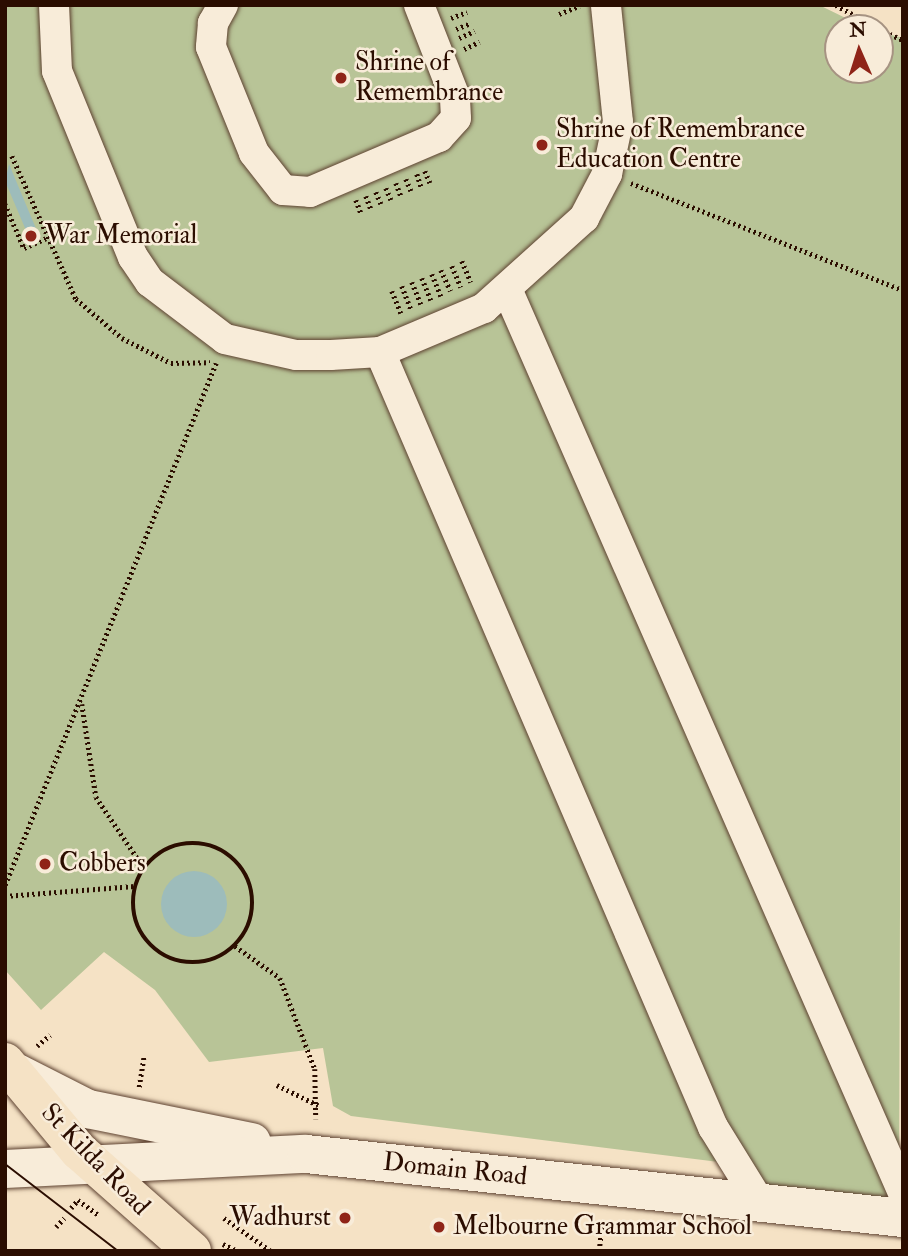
<!DOCTYPE html>
<html>
<head>
<meta charset="utf-8">
<style>
  body { margin:0 }
  #map { position:relative; width:908px; height:1256px; overflow:hidden; background:#f5e2c5; font-family:"IM FELL Double Pica",serif }
  div>[style] { position:absolute }
  .green>* { inset:0; background:#b8c497 }
  .water>* { inset:0; background:#9dbcbb }
  .round { border-radius:50% }
  .path>* { height:4.5px; margin-top:-2.25px; transform-origin:0; background:repeating-linear-gradient(90deg,#2b0d00 0 2px,transparent 0 5.5px) }
  .path>.ring { margin:-2.25px; padding:0; box-sizing:content-box; background:none; border:4.5px solid #2b0d00; border-radius:50% }
  .roads { filter:drop-shadow(0 0 2px #5e4231) drop-shadow(0 0 2px #5e4231) }
  .street>* { height:30px; margin:-15px; padding:0 15px; transform-origin:15px; border-radius:15px; background:#f8ecd9 }
  .secondary>* { height:38px; margin:-19px; padding:0 19px; transform-origin:19px; border-radius:19px; background:#f8ecd9 }
  .primary>* { height:38px; margin:-19px; padding:0 19px; transform-origin:19px; border-radius:19px; background:#f5e2c5 }
  .tram>* { height:2px; margin:-1px; padding:0 1px; transform-origin:1px; border-radius:1px; background:#2b0d00 }
  .dots>* { width:19px; height:19px; translate:-50% -50%; box-sizing:border-box; border:4px solid #f8ecd9; border-radius:50% }
  span { translate:-50% -50%; white-space:nowrap; text-align:center; line-height:1.15; -webkit-text-stroke:5px #f8ecd9; paint-order:stroke }
  .poi-label { font-size:26px; color:#2b0d00 }
  .left { translate:0 -50%; text-align:left }
  .right { translate:-100% -50%; text-align:right }
  .street-label { font-size:26px; color:#2b0d00 }
  .frame { position:absolute; inset:0; border:7px solid #2b0d00; pointer-events:none }
  .north { position:absolute; left:824px; top:14px; width:70px; height:70px; box-sizing:border-box; background:#f8ecd9; border:2px solid #a69382; border-radius:50%; rotate:357deg; font-size:19px; font-weight:700; line-height:28px; text-align:center; color:#2b0d00 }
  .north::after { content:''; display:block; margin:auto; width:24px; height:32px; background:#8f2418; clip-path:polygon(50% 0,100% 100%,50% 72%,0 100%) }
</style>
</head>
<body>
<div id="map">
  <div class="green">
    <i style="clip-path:polygon(5px 5px,819px 5px,866px 28px,838px 28px,838px 70px,880px 70px,880px 32px,903px 38px,899px 1204px,762px 1189px,751px 1166px,351px 1116px,333px 1106px,323px 1048px,209px 1062px,155px 990px,104px 952px,41px 1010px,5px 970px)"></i>
  </div>
  <div class="water">
    <i style="clip-path:polygon(9px 164px,37px 231px,28px 235px,5px 181px)"></i>
    <i class="round" style="left:161px;top:871px;width:66px;height:66px"></i>
  </div>
  <div class="path">
    <i style="left:836px;top:5px;width:47px;rotate:29.3deg"></i>
    <i style="left:559px;top:14px;width:22px;rotate:-22deg"></i>
    <i style="left:451px;top:18px;width:17px;rotate:-21deg"></i>
    <i style="left:456px;top:29px;width:16px;rotate:-22deg"></i>
    <i style="left:880px;top:29px;width:25px;rotate:26deg"></i>
    <i style="left:459px;top:38px;width:17px;rotate:-24deg"></i>
    <i style="left:464px;top:49px;width:17px;rotate:-25deg"></i>
    <i style="left:12px;top:156px;width:157px;rotate:65.9deg"></i>
    <i style="left:76px;top:299px;width:60px;rotate:40.3deg"></i>
    <i style="left:122px;top:338px;width:55px;rotate:27deg"></i>
    <i style="left:171px;top:363px;width:39px;rotate:-1deg"></i>
    <i style="left:425px;top:171px;width:13px;rotate:67deg"></i>
    <i style="left:417px;top:174px;width:13px;rotate:72deg"></i>
    <i style="left:406px;top:179px;width:13px;rotate:67deg"></i>
    <i style="left:396px;top:183px;width:14px;rotate:69deg"></i>
    <i style="left:631px;top:183px;width:292px;rotate:21.5deg"></i>
    <i style="left:386px;top:188px;width:13px;rotate:67deg"></i>
    <i style="left:376px;top:192px;width:13px;rotate:67deg"></i>
    <i style="left:366px;top:196px;width:14px;rotate:69deg"></i>
    <i style="left:356px;top:200px;width:14px;rotate:69deg"></i>
    <i style="left:5px;top:204px;width:48px;rotate:66.6deg"></i>
    <i style="left:24px;top:248px;width:24px;rotate:-24deg"></i>
    <i style="left:462px;top:261px;width:23px;rotate:67deg"></i>
    <i style="left:452px;top:266px;width:23px;rotate:67deg"></i>
    <i style="left:441px;top:270px;width:23px;rotate:65deg"></i>
    <i style="left:432px;top:274px;width:24px;rotate:68deg"></i>
    <i style="left:422px;top:278px;width:24px;rotate:68deg"></i>
    <i style="left:412px;top:282px;width:24px;rotate:68deg"></i>
    <i style="left:402px;top:286px;width:25px;rotate:69deg"></i>
    <i style="left:392px;top:291px;width:24px;rotate:68deg"></i>
    <i style="left:82px;top:704px;width:94px;rotate:81.4deg"></i>
    <i style="left:96px;top:797px;width:86px;rotate:55.9deg"></i>
    <i class="ring" style="left:133px;top:843px;width:115.5px;height:115.5px"></i>
    <i style="left:5px;top:885px;width:563px;rotate:-67.99deg"></i>
    <i style="left:5px;top:896px;width:130px;rotate:-4.4deg"></i>
    <i style="left:235px;top:946px;width:55px;rotate:35.4deg"></i>
    <i style="left:280px;top:978px;width:97px;rotate:69deg"></i>
    <i style="left:315px;top:1069px;width:50px;rotate:88.9deg"></i>
    <i style="left:37px;top:1046px;width:17px;rotate:-40deg"></i>
    <i style="left:277px;top:1085px;width:46px;rotate:26deg"></i>
    <i style="left:139px;top:1087px;width:31px;rotate:-81deg"></i>
    <i style="left:71px;top:1208px;width:11px;rotate:-49deg"></i>
    <i style="left:78px;top:1200px;width:26px;rotate:36deg"></i>
    <i style="left:224px;top:1218px;width:57px;rotate:35.1deg"></i>
    <i style="left:56px;top:1227px;width:12px;rotate:-48deg"></i>
    <i style="left:223px;top:1244px;width:17px;rotate:25deg"></i>
    <i style="left:599px;top:1251px;width:28px;rotate:-84deg"></i>
  </div>
  <div class="roads">
    <div class="street">
      <i style="left:54px;top:5px;width:66px;rotate:87.4deg"></i>
      <i style="left:57px;top:71px;width:201px;rotate:67.8deg"></i>
      <i style="left:133px;top:257px;width:30px;rotate:56deg"></i>
      <i style="left:150px;top:282px;width:94px;rotate:37.2deg"></i>
      <i style="left:225px;top:339px;width:73px;rotate:12.7deg"></i>
      <i style="left:296px;top:355px;width:35px"></i>
      <i style="left:331px;top:355px;width:49px;rotate:-3.5deg"></i>
      <i style="left:380px;top:352px;width:113px;rotate:-22.9deg"></i>
      <i style="left:484px;top:308px;width:135px;rotate:-42deg"></i>
      <i style="left:584px;top:218px;width:50px;rotate:-62.4deg"></i>
      <i style="left:607px;top:174px;width:53px;rotate:-78.1deg"></i>
      <i style="left:618px;top:122px;width:118px;rotate:-95.9deg"></i>
      <i style="left:223px;top:5px;width:21px;rotate:119deg"></i>
      <i style="left:213px;top:23px;width:24px;rotate:95deg"></i>
      <i style="left:211px;top:47px;width:114px;rotate:67.9deg"></i>
      <i style="left:254px;top:153px;width:47px;rotate:51.9deg"></i>
      <i style="left:283px;top:190px;width:27px;rotate:4deg"></i>
      <i style="left:310px;top:192px;width:140px;rotate:-23.1deg"></i>
      <i style="left:439px;top:137px;width:25px;rotate:-48deg"></i>
      <i style="left:456px;top:118px;width:21px;rotate:-93deg"></i>
      <i style="left:455px;top:97px;width:99px;rotate:-111.4deg"></i>
      <i style="left:507px;top:289px;width:987px;rotate:66.34deg"></i>
      <i style="left:380px;top:352px;width:844px;rotate:66.75deg"></i>
      <i style="left:713px;top:1127px;width:89px;rotate:58.3deg"></i>
    </div>
    <div class="secondary">
      <i style="left:17px;top:1073px;width:80px;rotate:26.9deg"></i>
      <i style="left:88px;top:1109px;width:167px;rotate:11.4deg"></i>
      <i style="left:5px;top:1169px;width:301px;rotate:-2.9deg"></i>
      <i style="left:306px;top:1154px;width:600px;rotate:6.12deg"></i>
    </div>
    <div class="primary">
      <i style="left:5px;top:1062px;width:116px;rotate:50.3deg"></i>
      <i style="left:79px;top:1151px;width:151px;rotate:41.5deg"></i>
    </div>
  </div>
  <div class="tram">
    <i style="left:5px;top:1164px;width:143px;rotate:37.6deg"></i>
  </div>
  <div class="dots">
    <i style="left:341px;top:78px;background:#8f2418"></i>
    <i style="left:542px;top:145px;background:#8f2418"></i>
    <i style="left:31px;top:236px;background:#8f2418"></i>
    <i style="left:45px;top:864px;background:#8f2418"></i>
    <i style="left:345px;top:1218px;background:#8f2418"></i>
    <i style="left:439px;top:1227px;background:#8f2418"></i>
  </div>
  <div class="poi-label">
    <span class="left" style="left:355px;top:78px">Shrine of<br>Remembrance</span>
    <span class="left" style="left:556px;top:145px">Shrine of Remembrance<br>Education Centre</span>
    <span class="left" style="left:45px;top:236px">War Memorial</span>
    <span class="left" style="left:59px;top:864px">Cobbers</span>
    <span class="right" style="left:331px;top:1218px">Wadhurst</span>
    <span class="left" style="left:453px;top:1227px">Melbourne Grammar School</span>
  </div>
  <div class="street-label">
    <span style="left:95px;top:1160px;rotate:46deg">St Kilda Road</span>
    <span style="left:455px;top:1170px;rotate:6deg">Domain Road</span>
  </div>
  <div class="frame"></div>
  <div class="north">N</div>
</div>
</body>
</html>
